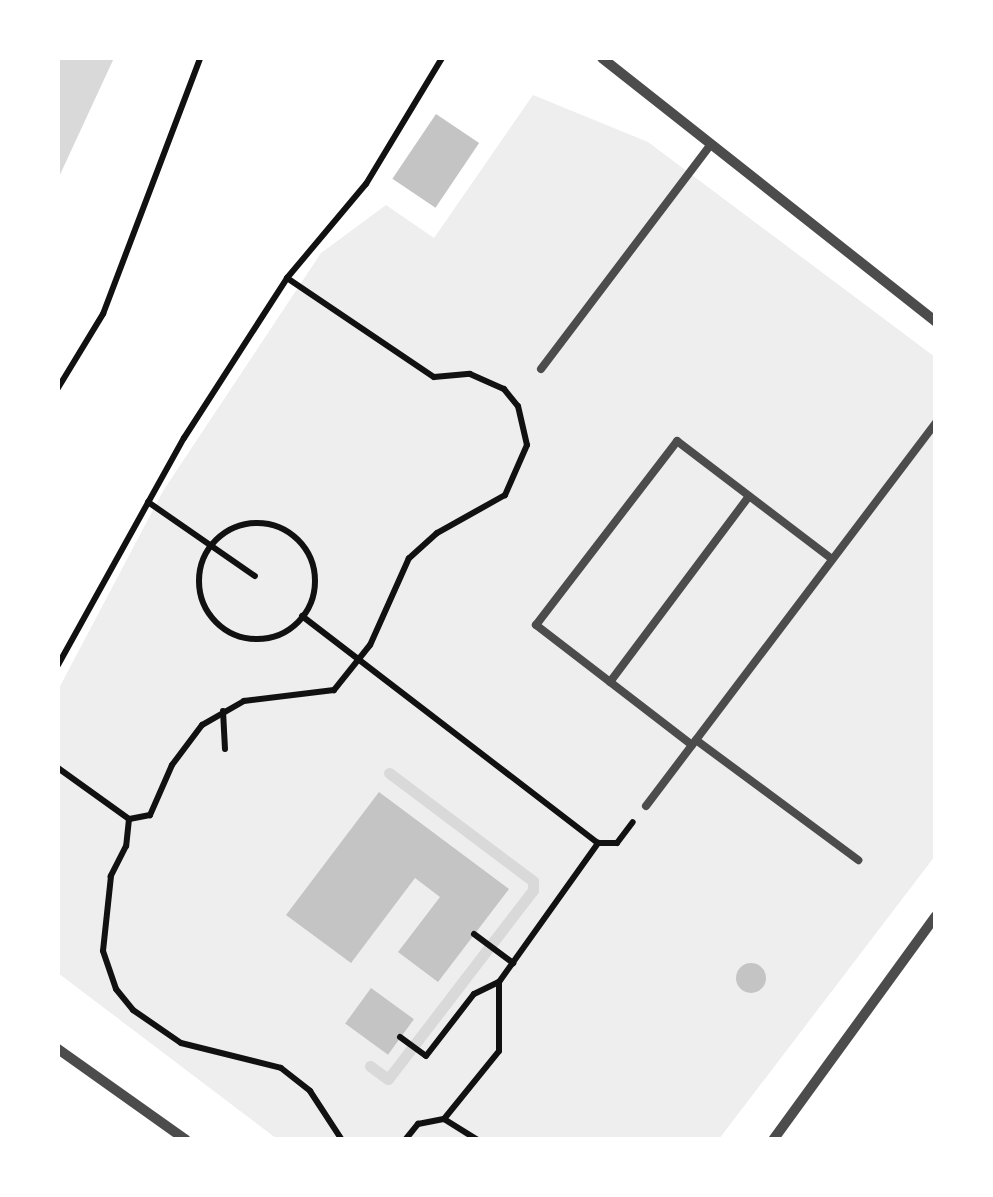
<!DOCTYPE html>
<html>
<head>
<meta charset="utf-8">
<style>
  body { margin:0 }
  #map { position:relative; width:993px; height:1197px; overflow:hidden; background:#fff; font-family:"Space Grotesk",sans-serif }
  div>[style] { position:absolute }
  .green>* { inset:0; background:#eee }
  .water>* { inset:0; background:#d9d9d9 }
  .stream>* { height:11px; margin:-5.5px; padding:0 5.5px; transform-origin:5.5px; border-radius:5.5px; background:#d9d9d9 }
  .building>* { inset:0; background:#c4c4c4; transform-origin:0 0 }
  .round { border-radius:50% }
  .path>* { height:6px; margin:-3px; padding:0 3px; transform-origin:3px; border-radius:3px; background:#111 }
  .path>.ring { margin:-3px; padding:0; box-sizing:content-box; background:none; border:6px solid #111; border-radius:50% }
  .service>* { height:8px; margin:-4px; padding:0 4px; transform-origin:4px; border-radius:4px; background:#4c4c4c }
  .minor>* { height:10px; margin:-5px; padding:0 5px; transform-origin:5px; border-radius:5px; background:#4c4c4c }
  span { translate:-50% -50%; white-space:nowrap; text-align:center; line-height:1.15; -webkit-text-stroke:10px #fff; paint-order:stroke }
  .frame { position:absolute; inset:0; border:60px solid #fff; pointer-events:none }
</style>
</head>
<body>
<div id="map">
  <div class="green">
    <i style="clip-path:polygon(533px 95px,648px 142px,935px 357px,935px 856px,719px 1139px,277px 1139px,58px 973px,58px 690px,163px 491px,321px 253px,386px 205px,434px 238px)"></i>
  </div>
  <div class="water">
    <i style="clip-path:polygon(58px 58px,114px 58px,58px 179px)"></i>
  </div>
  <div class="stream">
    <i style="left:370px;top:1066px;width:22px;rotate:36deg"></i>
    <i style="left:388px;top:1079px;width:238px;rotate:-52.5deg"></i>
    <i style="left:533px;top:890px;width:9px;rotate:-90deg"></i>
    <i style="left:533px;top:881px;width:180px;rotate:-143.1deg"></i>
  </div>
  <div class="building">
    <i style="left:436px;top:114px;width:52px;height:78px;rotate:34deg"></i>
    <i style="clip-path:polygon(379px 792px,509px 889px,438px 982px,398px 952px,440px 897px,415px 878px,351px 963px,286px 915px)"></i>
    <i class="round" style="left:736px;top:963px;width:30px;height:30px"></i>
    <i style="left:371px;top:988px;width:53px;height:44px;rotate:36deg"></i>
  </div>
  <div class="path">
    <i style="left:287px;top:278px;width:177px;rotate:34deg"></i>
    <i style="left:434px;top:377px;width:36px;rotate:-5deg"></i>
    <i style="left:470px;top:374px;width:37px;rotate:24deg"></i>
    <i style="left:504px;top:389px;width:22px;rotate:51deg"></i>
    <i style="left:518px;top:406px;width:40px;rotate:77deg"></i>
    <i style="left:527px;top:445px;width:55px;rotate:113.7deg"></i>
    <i style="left:505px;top:495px;width:78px;rotate:150.8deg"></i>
    <i style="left:437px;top:533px;width:38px;rotate:138deg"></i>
    <i style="left:409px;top:558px;width:95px;rotate:114.1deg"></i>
    <i style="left:370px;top:645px;width:58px;rotate:128.7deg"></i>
    <i style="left:334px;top:690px;width:91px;rotate:173deg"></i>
    <i style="left:244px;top:701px;width:48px;rotate:150.3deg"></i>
    <i style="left:202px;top:725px;width:50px;rotate:126.9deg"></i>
    <i style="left:172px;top:765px;width:55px;rotate:113.7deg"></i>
    <i style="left:150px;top:815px;width:21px;rotate:169deg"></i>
    <i style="left:129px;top:819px;width:27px;rotate:96deg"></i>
    <i style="left:126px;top:846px;width:34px;rotate:117deg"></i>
    <i style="left:111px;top:876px;width:75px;rotate:96.1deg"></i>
    <i style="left:103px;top:951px;width:40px;rotate:71.1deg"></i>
    <i style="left:116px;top:989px;width:27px;rotate:51deg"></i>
    <i style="left:133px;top:1010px;width:58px;rotate:34.5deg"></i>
    <i style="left:181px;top:1043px;width:103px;rotate:14deg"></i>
    <i style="left:281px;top:1068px;width:37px;rotate:38deg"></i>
    <i style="left:310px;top:1091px;width:59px;rotate:56.9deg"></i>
    <i style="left:58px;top:388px;width:87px;rotate:-58.7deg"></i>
    <i style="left:103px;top:314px;width:274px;rotate:-69.2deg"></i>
    <i style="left:148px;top:502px;width:130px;rotate:34.7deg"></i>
    <i class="ring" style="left:199px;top:523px;width:110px;height:110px"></i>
    <i style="left:302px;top:616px;width:373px;rotate:37.5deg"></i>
    <i style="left:598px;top:843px;width:19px"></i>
    <i style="left:617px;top:843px;width:26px;rotate:-53deg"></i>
    <i style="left:58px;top:665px;width:260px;rotate:-61deg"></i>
    <i style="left:184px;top:438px;width:190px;rotate:-57.2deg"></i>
    <i style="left:287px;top:278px;width:123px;rotate:-50deg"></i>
    <i style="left:366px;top:184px;width:147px;rotate:-58.9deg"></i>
    <i style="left:223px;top:711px;width:38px;rotate:87deg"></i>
    <i style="left:58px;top:768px;width:87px;rotate:35.7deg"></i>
    <i style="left:474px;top:934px;width:49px;rotate:36.6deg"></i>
    <i style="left:400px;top:1037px;width:32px;rotate:36deg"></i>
    <i style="left:426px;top:1056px;width:78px;rotate:-52.3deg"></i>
    <i style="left:474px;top:994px;width:28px;rotate:-26deg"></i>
    <i style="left:444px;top:1119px;width:39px;rotate:32deg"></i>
    <i style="left:405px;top:1140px;width:21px;rotate:-51deg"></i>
    <i style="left:418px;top:1124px;width:26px;rotate:-11deg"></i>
    <i style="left:444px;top:1119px;width:87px;rotate:-51deg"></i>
    <i style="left:499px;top:1051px;width:69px;rotate:-90deg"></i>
    <i style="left:499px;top:982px;width:171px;rotate:-54.5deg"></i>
  </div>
  <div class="service">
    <i style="left:541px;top:369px;width:278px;rotate:-52.9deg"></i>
    <i style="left:610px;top:682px;width:232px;rotate:-53.2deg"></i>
    <i style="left:696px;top:740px;width:202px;rotate:36.5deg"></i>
    <i style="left:692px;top:745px;width:197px;rotate:-142.4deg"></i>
    <i style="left:536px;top:625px;width:232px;rotate:-52.5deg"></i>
    <i style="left:677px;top:441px;width:195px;rotate:37.3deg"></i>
    <i style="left:646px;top:806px;width:481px;rotate:-52.9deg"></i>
  </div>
  <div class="minor">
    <i style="left:602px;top:58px;width:426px;rotate:38.3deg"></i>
    <i style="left:58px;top:1049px;width:157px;rotate:35.4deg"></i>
    <i style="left:773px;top:1140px;width:277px;rotate:-54deg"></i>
  </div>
  <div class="frame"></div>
</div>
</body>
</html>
